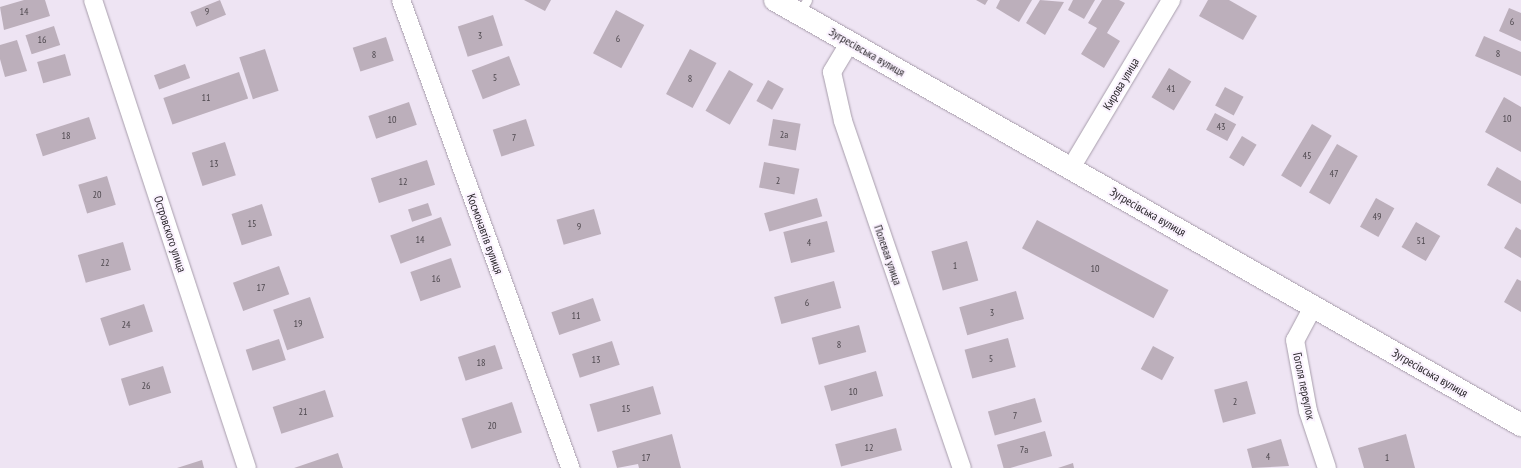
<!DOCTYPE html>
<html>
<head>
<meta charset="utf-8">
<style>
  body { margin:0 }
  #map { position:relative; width:1521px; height:468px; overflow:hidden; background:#eee4f3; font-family:"PT Sans Narrow",sans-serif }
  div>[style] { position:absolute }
  .building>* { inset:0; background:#bcafbb; transform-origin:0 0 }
  .roads { filter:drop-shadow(0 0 1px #a79dab) drop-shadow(0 0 1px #a79dab) }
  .service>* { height:9px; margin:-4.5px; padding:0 4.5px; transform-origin:4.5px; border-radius:4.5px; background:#fff }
  .minor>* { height:18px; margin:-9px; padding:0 9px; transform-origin:9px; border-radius:9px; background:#fff }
  .tertiary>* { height:22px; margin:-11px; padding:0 11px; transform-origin:11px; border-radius:11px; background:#fff }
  span { translate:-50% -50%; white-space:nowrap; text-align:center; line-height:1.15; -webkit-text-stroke:4px #faf2fe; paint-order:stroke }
  .number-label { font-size:10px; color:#4e484e }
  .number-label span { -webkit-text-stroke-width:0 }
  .street-label { font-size:12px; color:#29252a }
</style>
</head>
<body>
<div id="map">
  <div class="building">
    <i style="clip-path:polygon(24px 0,45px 0,50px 16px,4px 30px,0 7px)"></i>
    <i style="left:220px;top:0;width:16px;height:32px;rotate:68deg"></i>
    <i style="clip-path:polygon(524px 0,551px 0,545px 11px)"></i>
    <i style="clip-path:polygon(976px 0,988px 0,985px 5px)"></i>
    <i style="clip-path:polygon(1000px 0,1032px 0,1019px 22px,996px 8px)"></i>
    <i style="clip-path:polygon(1040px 0,1064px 2px,1045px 35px,1026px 23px)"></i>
    <i style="clip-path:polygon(1073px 0,1095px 0,1084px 19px,1068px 10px)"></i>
    <i style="clip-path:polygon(1102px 0,1119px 0,1125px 3px,1107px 33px,1120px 41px,1104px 68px,1081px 54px,1097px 28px,1088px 23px)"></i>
    <i style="clip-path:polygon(1208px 0,1229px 0,1257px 16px,1243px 40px,1199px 16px)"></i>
    <i style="clip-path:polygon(1509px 8px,1521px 13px,1521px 41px,1499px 31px)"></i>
    <i style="left:616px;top:10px;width:32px;height:49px;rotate:28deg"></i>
    <i style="left:493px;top:15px;width:32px;height:37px;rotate:72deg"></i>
    <i style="left:54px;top:26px;width:20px;height:30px;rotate:72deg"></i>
    <i style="clip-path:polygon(1484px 36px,1521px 52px,1521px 76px,1475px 56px)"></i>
    <i style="left:386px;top:37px;width:25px;height:35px;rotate:72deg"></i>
    <i style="clip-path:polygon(17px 40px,27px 71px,5px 77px,0 59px,0 45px)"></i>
    <i style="left:265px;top:49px;width:44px;height:27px;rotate:72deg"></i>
    <i style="left:690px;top:49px;width:30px;height:51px;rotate:28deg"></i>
    <i style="left:65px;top:54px;width:22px;height:29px;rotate:74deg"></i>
    <i style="left:509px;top:56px;width:31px;height:40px;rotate:69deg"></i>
    <i style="left:185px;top:64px;width:15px;height:33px;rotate:70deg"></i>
    <i style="left:1169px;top:68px;width:26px;height:34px;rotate:31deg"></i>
    <i style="left:729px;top:70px;width:28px;height:47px;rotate:30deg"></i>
    <i style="left:239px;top:72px;width:28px;height:80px;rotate:71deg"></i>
    <i style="left:768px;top:80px;width:18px;height:24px;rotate:29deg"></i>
    <i style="left:1225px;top:87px;width:21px;height:21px;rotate:28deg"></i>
    <i style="clip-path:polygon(1504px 97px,1521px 107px,1521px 152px,1485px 132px)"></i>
    <i style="left:409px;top:102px;width:24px;height:43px;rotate:71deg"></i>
    <i style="left:1215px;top:113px;width:24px;height:19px;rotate:28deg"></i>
    <i style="left:89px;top:117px;width:23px;height:56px;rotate:72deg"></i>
    <i style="left:526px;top:119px;width:28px;height:35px;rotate:72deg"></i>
    <i style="left:773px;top:119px;width:28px;height:27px;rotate:10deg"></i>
    <i style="left:1312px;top:124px;width:23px;height:60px;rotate:31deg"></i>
    <i style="left:1242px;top:136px;width:17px;height:25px;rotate:31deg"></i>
    <i style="left:225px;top:142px;width:35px;height:35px;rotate:72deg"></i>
    <i style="left:1337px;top:144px;width:24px;height:56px;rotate:30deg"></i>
    <i style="left:427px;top:160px;width:26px;height:59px;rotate:72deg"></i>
    <i style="left:764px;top:162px;width:36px;height:26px;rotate:11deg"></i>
    <i style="clip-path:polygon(1497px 167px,1521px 181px,1521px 204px,1487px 185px)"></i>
    <i style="left:107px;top:176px;width:30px;height:30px;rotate:73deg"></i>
    <i style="left:817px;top:198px;width:19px;height:55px;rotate:74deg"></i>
    <i style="left:1376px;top:198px;width:21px;height:33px;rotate:29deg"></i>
    <i style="left:428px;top:203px;width:13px;height:21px;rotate:72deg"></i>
    <i style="left:262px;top:204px;width:33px;height:32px;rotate:72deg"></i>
    <i style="left:594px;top:209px;width:26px;height:39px;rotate:74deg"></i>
    <i style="left:441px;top:217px;width:30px;height:54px;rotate:70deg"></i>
    <i style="left:1037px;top:220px;width:149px;height:32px;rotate:28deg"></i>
    <i style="left:827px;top:221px;width:32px;height:45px;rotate:76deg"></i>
    <i style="left:1416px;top:222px;width:28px;height:29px;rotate:30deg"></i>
    <i style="clip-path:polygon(1516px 227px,1521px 230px,1521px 258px,1504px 248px)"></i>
    <i style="left:967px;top:241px;width:41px;height:37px;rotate:74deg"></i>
    <i style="left:123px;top:242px;width:29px;height:47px;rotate:74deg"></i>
    <i style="left:451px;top:258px;width:31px;height:43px;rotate:71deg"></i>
    <i style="left:279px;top:266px;width:30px;height:49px;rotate:70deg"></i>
    <i style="clip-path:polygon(1517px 279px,1521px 281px,1521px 312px,1504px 302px)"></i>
    <i style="left:834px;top:281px;width:28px;height:62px;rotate:75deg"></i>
    <i style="left:1016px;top:291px;width:29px;height:59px;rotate:74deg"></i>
    <i style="left:310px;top:297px;width:43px;height:39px;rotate:71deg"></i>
    <i style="left:593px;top:298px;width:24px;height:44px;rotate:71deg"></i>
    <i style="left:144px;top:304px;width:29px;height:46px;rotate:72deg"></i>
    <i style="left:859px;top:325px;width:28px;height:49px;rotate:75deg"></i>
    <i style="left:1008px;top:338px;width:30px;height:45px;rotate:75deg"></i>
    <i style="left:279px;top:339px;width:22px;height:35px;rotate:72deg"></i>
    <i style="left:612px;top:341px;width:25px;height:42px;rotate:72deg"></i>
    <i style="left:495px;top:345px;width:25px;height:39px;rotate:72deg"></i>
    <i style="left:1153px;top:346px;width:24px;height:26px;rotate:28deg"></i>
    <i style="left:163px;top:366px;width:28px;height:44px;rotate:73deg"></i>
    <i style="left:876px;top:371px;width:26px;height:54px;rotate:74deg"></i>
    <i style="left:1247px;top:381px;width:34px;height:34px;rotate:75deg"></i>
    <i style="left:653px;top:386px;width:29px;height:66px;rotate:74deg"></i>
    <i style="left:325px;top:390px;width:28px;height:55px;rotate:72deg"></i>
    <i style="left:1035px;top:398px;width:25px;height:49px;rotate:74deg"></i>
    <i style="left:512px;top:402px;width:32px;height:53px;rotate:72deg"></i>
    <i style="left:896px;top:428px;width:23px;height:63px;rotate:75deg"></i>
    <i style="left:1045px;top:431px;width:26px;height:50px;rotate:74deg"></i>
    <i style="clip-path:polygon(672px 434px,681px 468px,639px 468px,638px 464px,617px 468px,612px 451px)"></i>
    <i style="clip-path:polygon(1406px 434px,1415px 468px,1364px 468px,1358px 448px)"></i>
    <i style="clip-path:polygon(1281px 439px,1289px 466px,1252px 468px,1247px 449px)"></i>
    <i style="clip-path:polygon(338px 453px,343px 468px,294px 468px)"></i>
    <i style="clip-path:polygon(202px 460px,204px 468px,177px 468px)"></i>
    <i style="clip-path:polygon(1073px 463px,1074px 468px,1058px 468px)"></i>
  </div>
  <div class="roads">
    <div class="service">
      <i style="left:799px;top:13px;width:15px;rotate:-58deg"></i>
    </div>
    <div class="minor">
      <i style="left:93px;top:0;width:493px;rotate:71.8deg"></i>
      <i style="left:401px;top:0;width:498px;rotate:70.1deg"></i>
      <i style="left:850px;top:42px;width:35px;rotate:121deg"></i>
      <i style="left:832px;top:72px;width:50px;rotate:77.3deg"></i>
      <i style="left:843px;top:121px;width:367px;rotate:71.1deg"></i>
      <i style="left:1071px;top:168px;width:196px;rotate:-59.2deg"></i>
      <i style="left:1314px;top:305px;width:40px;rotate:118deg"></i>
      <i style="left:1295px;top:340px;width:72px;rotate:79.6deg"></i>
      <i style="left:1308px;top:411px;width:60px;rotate:71.6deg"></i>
    </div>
    <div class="tertiary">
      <i style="left:775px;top:0;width:859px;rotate:29.67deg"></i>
    </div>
  </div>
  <div class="number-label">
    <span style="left:24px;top:12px">14</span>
    <span style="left:207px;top:12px">9</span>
    <span style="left:1512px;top:22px">6</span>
    <span style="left:480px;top:36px">3</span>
    <span style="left:618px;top:39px">6</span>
    <span style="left:42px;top:40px">16</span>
    <span style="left:1498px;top:54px">8</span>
    <span style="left:374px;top:55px">8</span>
    <span style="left:495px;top:78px">5</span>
    <span style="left:690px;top:79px">8</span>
    <span style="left:1171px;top:89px">41</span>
    <span style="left:206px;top:98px">11</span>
    <span style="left:1507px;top:119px">10</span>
    <span style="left:392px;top:120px">10</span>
    <span style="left:1221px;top:127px">43</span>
    <span style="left:784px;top:135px">2а</span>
    <span style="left:66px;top:136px">18</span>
    <span style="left:514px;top:138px">7</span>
    <span style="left:1307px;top:156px">45</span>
    <span style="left:214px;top:164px">13</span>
    <span style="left:1334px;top:174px">47</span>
    <span style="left:778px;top:181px">2</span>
    <span style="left:403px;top:182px">12</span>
    <span style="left:97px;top:195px">20</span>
    <span style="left:1377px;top:217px">49</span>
    <span style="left:252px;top:224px">15</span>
    <span style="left:579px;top:227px">9</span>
    <span style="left:420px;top:240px">14</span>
    <span style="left:1421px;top:241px">51</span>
    <span style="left:809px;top:243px">4</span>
    <span style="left:105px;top:263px">22</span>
    <span style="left:955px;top:266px">1</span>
    <span style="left:1095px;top:269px">10</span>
    <span style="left:436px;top:279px">16</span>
    <span style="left:261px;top:288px">17</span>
    <span style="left:807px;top:303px">6</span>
    <span style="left:992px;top:313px">3</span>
    <span style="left:576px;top:316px">11</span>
    <span style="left:298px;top:324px">19</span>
    <span style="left:126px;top:325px">24</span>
    <span style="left:839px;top:345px">8</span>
    <span style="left:991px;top:359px">5</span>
    <span style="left:596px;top:360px">13</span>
    <span style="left:481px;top:363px">18</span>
    <span style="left:146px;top:386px">26</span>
    <span style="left:853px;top:392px">10</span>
    <span style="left:1235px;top:402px">2</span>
    <span style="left:626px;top:409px">15</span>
    <span style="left:303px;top:412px">21</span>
    <span style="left:1015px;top:416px">7</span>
    <span style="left:492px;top:426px">20</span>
    <span style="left:869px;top:448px">12</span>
    <span style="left:1024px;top:450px">7а</span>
    <span style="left:1268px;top:457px">4</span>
    <span style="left:646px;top:458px">17</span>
    <span style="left:1387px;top:458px">1</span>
  </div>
  <div class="street-label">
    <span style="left:867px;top:52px;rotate:30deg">Зугресівська вулиця</span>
    <span style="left:1121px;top:84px;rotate:-59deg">Кирова улица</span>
    <span style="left:1148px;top:212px;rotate:30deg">Зугресівська вулиця</span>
    <span style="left:170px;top:234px;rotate:72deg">Островского улица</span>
    <span style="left:485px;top:234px;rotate:70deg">Космонавтів вулиця</span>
    <span style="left:888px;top:255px;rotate:71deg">Полевая улица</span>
    <span style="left:1430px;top:373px;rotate:30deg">Зугресівська вулиця</span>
    <span style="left:1304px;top:386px;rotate:78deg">Гоголя переулок</span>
  </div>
</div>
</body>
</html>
